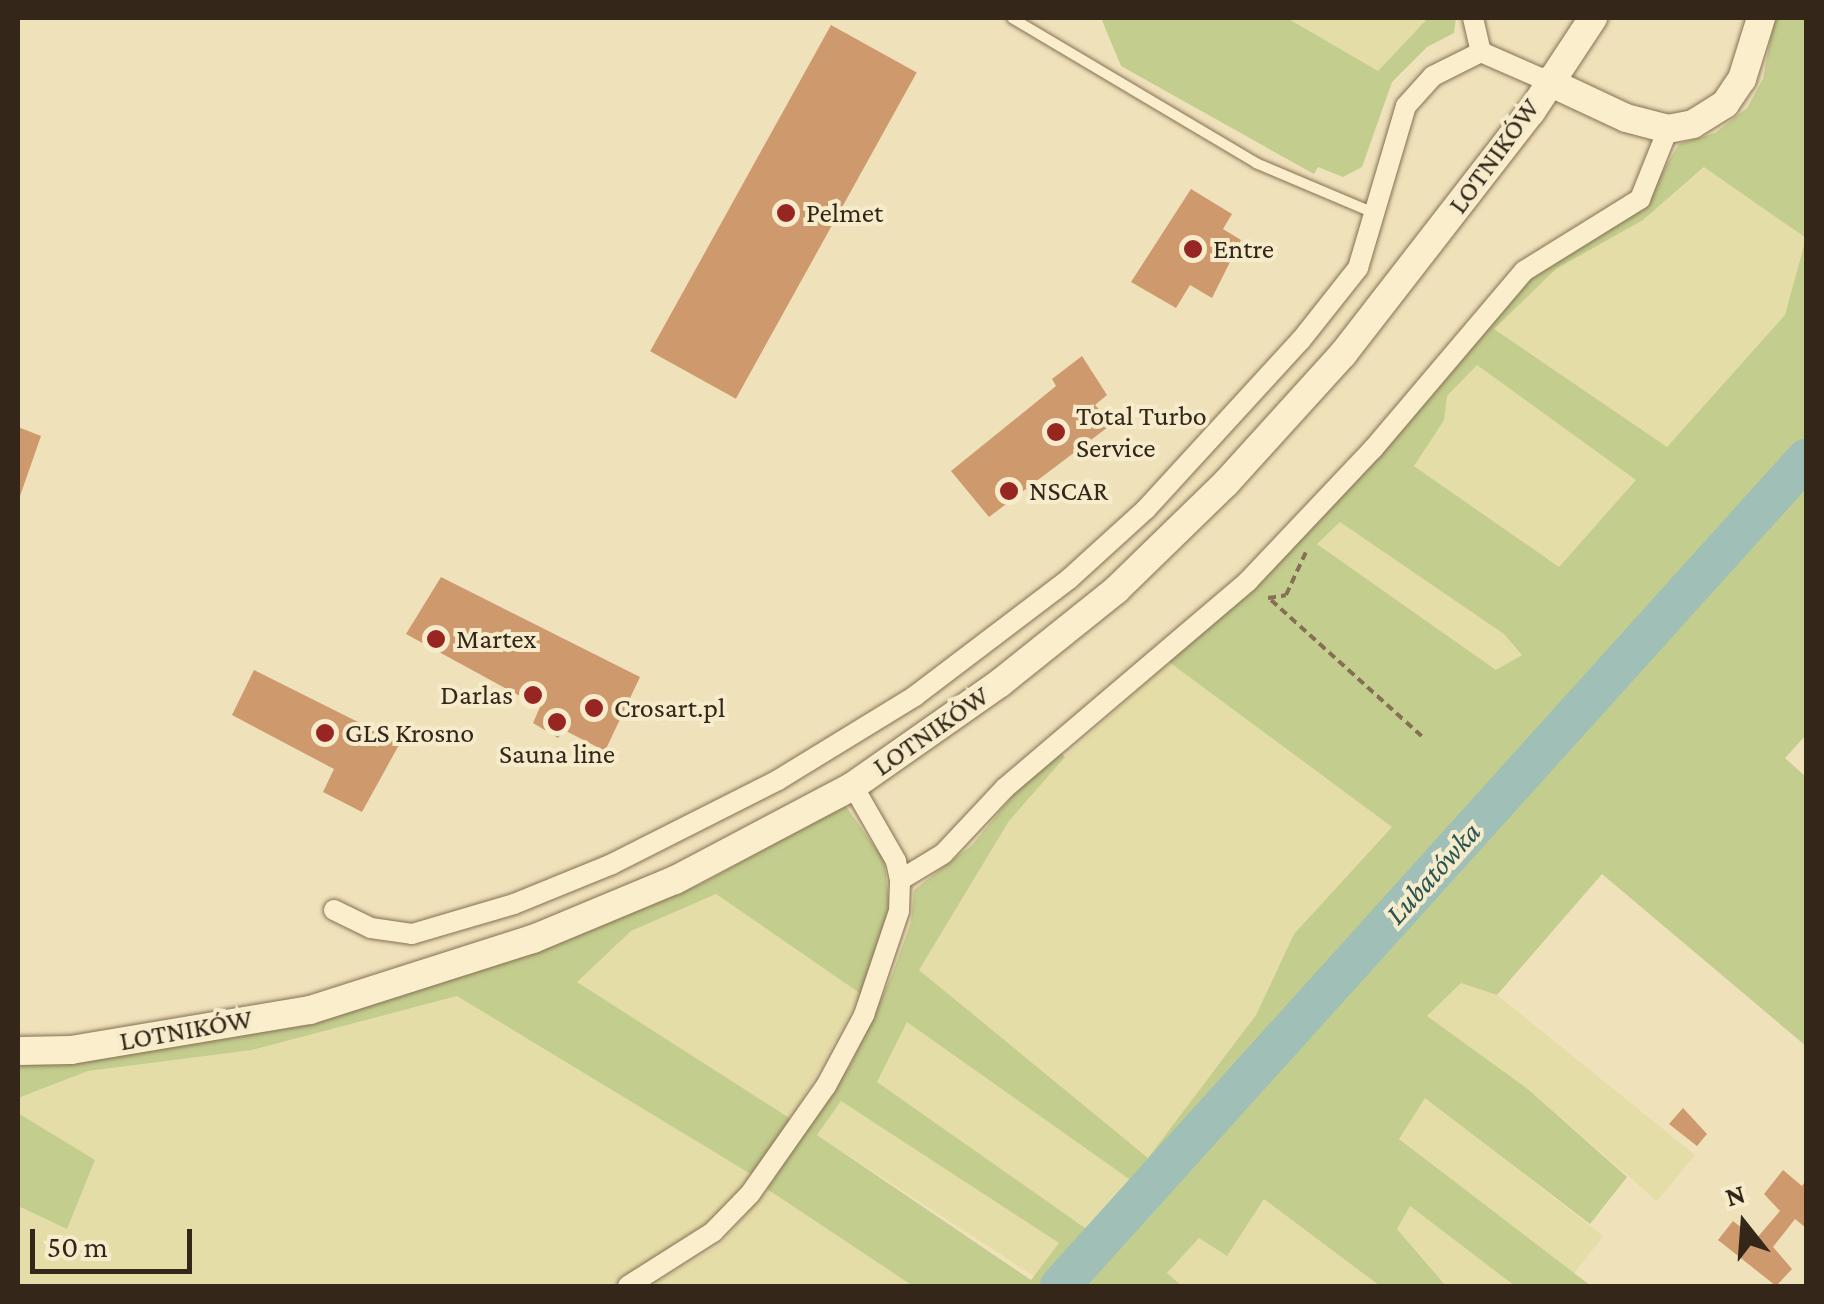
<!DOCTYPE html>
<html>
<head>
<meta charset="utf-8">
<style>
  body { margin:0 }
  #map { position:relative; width:1824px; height:1304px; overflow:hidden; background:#efe1ba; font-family:"Crimson Pro",serif }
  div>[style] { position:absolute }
  .farmland>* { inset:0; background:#e5dda7; transform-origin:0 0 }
  .green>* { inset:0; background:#c3cd8e }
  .river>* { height:40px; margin:-20px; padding:0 20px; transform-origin:20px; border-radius:20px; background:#9fbfb7 }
  .building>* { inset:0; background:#cf996e; transform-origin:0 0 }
  .path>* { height:4px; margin-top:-2px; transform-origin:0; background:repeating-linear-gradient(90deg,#867054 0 8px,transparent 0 13px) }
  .roads { filter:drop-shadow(0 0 2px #867054) drop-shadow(0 0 2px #867054) }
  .lane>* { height:10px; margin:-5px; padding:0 5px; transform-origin:5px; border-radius:5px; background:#faeecd }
  .street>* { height:20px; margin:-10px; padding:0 10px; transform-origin:10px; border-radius:10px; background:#faeecd }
  .secondary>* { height:28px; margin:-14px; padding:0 14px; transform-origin:14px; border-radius:14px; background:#faeecd }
  .dots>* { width:28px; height:28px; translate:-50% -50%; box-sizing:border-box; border:5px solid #f6ebca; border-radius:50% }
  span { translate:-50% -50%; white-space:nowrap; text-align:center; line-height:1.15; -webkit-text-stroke:8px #f6ebca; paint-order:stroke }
  .street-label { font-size:28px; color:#34271a }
  .poi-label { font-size:28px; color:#34271a }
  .left { translate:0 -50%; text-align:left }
  .right { translate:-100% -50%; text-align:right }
  .water-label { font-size:30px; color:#285553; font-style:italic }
  .frame { position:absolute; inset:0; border:20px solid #34271a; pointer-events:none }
  .north { position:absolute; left:1694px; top:1174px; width:100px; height:100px; -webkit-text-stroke:8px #f6ebca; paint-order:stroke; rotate:343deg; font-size:28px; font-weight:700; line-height:40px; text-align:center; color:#34271a }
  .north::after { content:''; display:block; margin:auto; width:35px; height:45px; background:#34271a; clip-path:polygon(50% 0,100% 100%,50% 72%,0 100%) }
  .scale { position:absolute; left:30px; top:1229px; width:162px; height:45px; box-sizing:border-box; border:5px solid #34271a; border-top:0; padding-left:12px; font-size:30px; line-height:35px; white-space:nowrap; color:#34271a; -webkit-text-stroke:8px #f6ebca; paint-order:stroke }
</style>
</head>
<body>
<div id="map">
  <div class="farmland">
    <i style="clip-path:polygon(1287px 18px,1428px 18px,1378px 71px)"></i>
    <i style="clip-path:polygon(1705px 167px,1806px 238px,1785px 315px,1667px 447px,1493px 329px,1556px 269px,1643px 220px)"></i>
    <i style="clip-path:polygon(1477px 365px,1637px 480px,1559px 567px,1413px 465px,1443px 420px,1447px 396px)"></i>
    <i style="clip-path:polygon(1339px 521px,1505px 634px,1522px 655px,1496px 670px,1316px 543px)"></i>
    <i style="clip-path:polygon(1169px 662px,1392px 827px,1294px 934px,1256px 1015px,1148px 1159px,919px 970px,1009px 821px,1065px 757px)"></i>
    <i style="clip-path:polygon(716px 894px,861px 994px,791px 1119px,576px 982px,631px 931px)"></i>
    <i style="clip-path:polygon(1461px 983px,1497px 995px,1695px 1155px,1657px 1201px,1529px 1090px,1426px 1017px)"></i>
    <i style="clip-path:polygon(457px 996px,754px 1176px,705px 1228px,612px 1286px,18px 1286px,18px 1206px,67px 1229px,95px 1160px,18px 1113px,18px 1098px,88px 1071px,252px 1050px)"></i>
    <i style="left:907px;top:1021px;width:277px;height:68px;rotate:35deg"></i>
    <i style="left:1425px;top:1097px;width:226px;height:49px;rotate:38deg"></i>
    <i style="left:840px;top:1100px;width:263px;height:42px;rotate:33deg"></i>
    <i style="clip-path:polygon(767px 1189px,913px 1286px,651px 1286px,720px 1245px)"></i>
    <i style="clip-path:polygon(1264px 1198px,1380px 1286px,1182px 1286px,1167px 1273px,1199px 1238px,1227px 1256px)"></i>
    <i style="clip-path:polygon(1409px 1206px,1468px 1246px,1515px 1286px,1446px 1286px,1397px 1229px)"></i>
  </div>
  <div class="green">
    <i style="clip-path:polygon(1101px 18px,1287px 18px,1378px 71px,1428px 18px,1456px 18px,1454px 33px,1427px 47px,1392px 82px,1362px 167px,1343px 177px,1318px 167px,1314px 174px,1121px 66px)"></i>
    <i style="clip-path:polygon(evenodd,1774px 18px,1806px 18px,1806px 735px,1785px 758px,1806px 777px,1806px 1046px,1602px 874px,1497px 995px,1461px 983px,1427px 1016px,1529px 1090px,1627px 1177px,1590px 1224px,1425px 1098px,1399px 1139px,1591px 1286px,1515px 1286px,1410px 1206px,1397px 1229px,1446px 1286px,1380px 1286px,1264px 1199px,1227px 1256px,1199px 1238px,1167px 1273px,1182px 1286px,913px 1286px,767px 1189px,851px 1064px,892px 975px,911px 922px,914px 890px,972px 845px,1027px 779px,1060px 752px,1065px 757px,1009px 821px,919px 970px,1148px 1158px,1256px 1015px,1294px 934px,1392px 827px,1169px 662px,1246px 593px,1523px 282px,1648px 196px,1679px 144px,1715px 133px,1747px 108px,1763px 79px,1774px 18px,1704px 167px,1806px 238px,1785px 315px,1667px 447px,1494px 329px,1556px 269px,1643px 220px,1704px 167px,1774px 18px,1477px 365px,1636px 480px,1559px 567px,1414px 466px,1444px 420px,1447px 396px,1477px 365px,1774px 18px,1340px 522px,1504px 634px,1522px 655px,1496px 670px,1317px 544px,1340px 522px,1774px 18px,907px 1022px,1132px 1181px,1092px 1233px,877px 1082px,907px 1022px,1774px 18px,841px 1101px,1059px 1243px,1031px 1280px,817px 1135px,841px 1101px)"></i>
    <i style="clip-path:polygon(845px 805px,884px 860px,890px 907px,861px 994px,716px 894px,631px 931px,577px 982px,791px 1119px,754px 1176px,457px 996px,252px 1050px,88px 1071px,18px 1098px,18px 1066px,66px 1061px,486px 968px,701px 884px)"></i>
    <i style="clip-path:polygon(18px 1113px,95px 1160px,67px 1229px,18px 1206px)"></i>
  </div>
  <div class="river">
    <i style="left:1060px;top:1286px;width:1114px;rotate:-47.95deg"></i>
  </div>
  <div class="building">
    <i style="left:831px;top:25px;width:98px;height:373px;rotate:29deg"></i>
    <i style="clip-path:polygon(1191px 189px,1232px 214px,1223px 229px,1241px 240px,1212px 298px,1190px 285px,1176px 308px,1131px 282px)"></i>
    <i style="clip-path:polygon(1082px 356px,1107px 395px,1095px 405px,1112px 424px,989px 517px,951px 471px,1056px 386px,1052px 379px)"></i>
    <i style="clip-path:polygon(18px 427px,41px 436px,20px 496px,18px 495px)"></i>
    <i style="clip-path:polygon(441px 577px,640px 677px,605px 751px,564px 730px,558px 738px,533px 723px,540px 707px,406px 634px)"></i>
    <i style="clip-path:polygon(254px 670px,400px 743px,362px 812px,323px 792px,334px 769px,232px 715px)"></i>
    <i style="clip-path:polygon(1683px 1108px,1707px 1134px,1697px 1146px,1669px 1124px)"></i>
    <i style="clip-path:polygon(1783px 1170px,1802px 1186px,1806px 1180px,1806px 1228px,1795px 1219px,1773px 1247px,1792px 1269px,1776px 1286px,1718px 1240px,1733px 1221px,1756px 1239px,1780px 1211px,1764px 1194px)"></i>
  </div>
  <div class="path">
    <i style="left:1268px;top:598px;width:18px;rotate:-9deg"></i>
    <i style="left:1286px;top:595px;width:47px;rotate:-65.1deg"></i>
    <i style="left:1271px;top:600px;width:207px;rotate:42.1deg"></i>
  </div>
  <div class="roads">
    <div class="lane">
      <i style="left:1012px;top:18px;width:284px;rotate:30.7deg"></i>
      <i style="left:1256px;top:163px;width:128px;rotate:23deg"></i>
    </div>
    <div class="street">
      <i style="left:1473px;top:18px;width:35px;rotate:77deg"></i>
      <i style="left:900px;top:880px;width:50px;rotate:-31.2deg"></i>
      <i style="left:943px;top:854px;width:91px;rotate:-46.8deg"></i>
      <i style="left:1005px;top:788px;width:319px;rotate:-40.4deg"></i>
      <i style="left:1248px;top:581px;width:182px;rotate:-46.6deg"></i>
      <i style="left:1373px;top:449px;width:233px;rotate:-49.7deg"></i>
      <i style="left:1524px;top:271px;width:137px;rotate:-31.8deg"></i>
      <i style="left:1640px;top:199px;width:75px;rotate:-68.2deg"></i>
      <i style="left:334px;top:910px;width:41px;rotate:25.9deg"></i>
      <i style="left:371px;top:928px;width:41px;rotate:8.3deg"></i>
      <i style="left:412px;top:934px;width:106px;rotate:-16.4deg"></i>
      <i style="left:514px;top:904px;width:106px;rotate:-22.2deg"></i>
      <i style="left:612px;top:864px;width:186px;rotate:-26.8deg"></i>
      <i style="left:778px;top:780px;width:161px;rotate:-31.5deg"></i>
      <i style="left:915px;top:696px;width:193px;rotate:-37.2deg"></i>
      <i style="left:1069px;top:579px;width:104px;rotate:-42.3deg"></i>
      <i style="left:1146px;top:509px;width:229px;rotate:-47.5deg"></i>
      <i style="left:1301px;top:340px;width:92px;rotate:-51.6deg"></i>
      <i style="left:1358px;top:268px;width:169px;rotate:-73.5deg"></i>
      <i style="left:1406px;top:106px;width:40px;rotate:-48deg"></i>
      <i style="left:1433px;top:76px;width:54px;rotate:-26.6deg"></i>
      <i style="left:1481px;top:52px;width:72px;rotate:23.7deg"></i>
      <i style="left:628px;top:1286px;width:101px;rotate:-32.4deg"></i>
      <i style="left:713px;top:1232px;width:53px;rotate:-45.8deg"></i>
      <i style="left:750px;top:1194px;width:132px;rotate:-54.9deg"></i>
      <i style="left:826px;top:1086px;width:81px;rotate:-61.8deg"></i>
      <i style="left:864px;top:1015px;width:110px;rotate:-71.4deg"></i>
      <i style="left:899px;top:911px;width:31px;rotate:-88deg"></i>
      <i style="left:900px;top:880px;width:19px;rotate:-102deg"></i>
      <i style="left:896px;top:861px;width:86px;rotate:-119.8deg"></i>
    </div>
    <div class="secondary">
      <i style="left:1547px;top:81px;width:87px;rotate:25.1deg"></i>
      <i style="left:1626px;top:118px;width:43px;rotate:14.7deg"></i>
      <i style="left:1668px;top:129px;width:25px;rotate:-11deg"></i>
      <i style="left:1693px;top:124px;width:38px;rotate:-32deg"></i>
      <i style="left:1725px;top:104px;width:30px;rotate:-56deg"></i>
      <i style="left:1742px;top:79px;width:64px;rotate:-72.7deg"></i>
      <i style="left:18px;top:1051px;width:53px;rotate:-1.1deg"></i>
      <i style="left:71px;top:1050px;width:242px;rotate:-9.5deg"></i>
      <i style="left:310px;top:1010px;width:234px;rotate:-17.7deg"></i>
      <i style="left:533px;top:939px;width:154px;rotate:-22.6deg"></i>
      <i style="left:675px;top:880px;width:201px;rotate:-27.8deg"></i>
      <i style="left:853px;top:786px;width:179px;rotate:-35deg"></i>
      <i style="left:1000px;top:683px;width:149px;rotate:-38.7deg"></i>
      <i style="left:1116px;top:590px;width:153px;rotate:-44.2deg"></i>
      <i style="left:1226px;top:483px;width:174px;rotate:-47.8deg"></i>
      <i style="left:1343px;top:354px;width:306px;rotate:-52.2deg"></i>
      <i style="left:1531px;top:112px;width:113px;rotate:-56.6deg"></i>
    </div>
  </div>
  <div class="dots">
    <i style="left:786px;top:213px;background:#972522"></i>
    <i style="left:1193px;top:249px;background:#972522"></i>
    <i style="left:1056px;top:432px;background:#972522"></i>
    <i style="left:1009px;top:491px;background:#972522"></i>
    <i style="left:436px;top:639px;background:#972522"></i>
    <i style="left:533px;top:695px;background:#972522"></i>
    <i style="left:594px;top:708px;background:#972522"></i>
    <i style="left:557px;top:722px;background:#972522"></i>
    <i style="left:325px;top:733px;background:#972522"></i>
  </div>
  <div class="street-label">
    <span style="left:1494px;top:156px;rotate:-54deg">LOTNIKÓW</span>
    <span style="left:931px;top:731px;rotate:-35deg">LOTNIKÓW</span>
    <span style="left:186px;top:1030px;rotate:-10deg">LOTNIKÓW</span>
  </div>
  <div class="poi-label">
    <span class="left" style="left:806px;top:213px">Pelmet</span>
    <span class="left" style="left:1213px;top:249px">Entre</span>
    <span class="left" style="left:1076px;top:432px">Total Turbo<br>Service</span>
    <span class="left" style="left:1029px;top:491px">NSCAR</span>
    <span class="left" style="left:456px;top:639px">Martex</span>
    <span class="right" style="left:513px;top:695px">Darlas</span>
    <span class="left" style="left:614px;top:708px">Crosart.pl</span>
    <span class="left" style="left:345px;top:733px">GLS Krosno</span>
    <span style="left:557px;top:754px">Sauna line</span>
  </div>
  <div class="water-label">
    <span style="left:1433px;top:873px;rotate:-48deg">Lubatówka</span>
  </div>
  <div class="frame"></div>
  <div class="north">N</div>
  <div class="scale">50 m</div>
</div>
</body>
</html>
